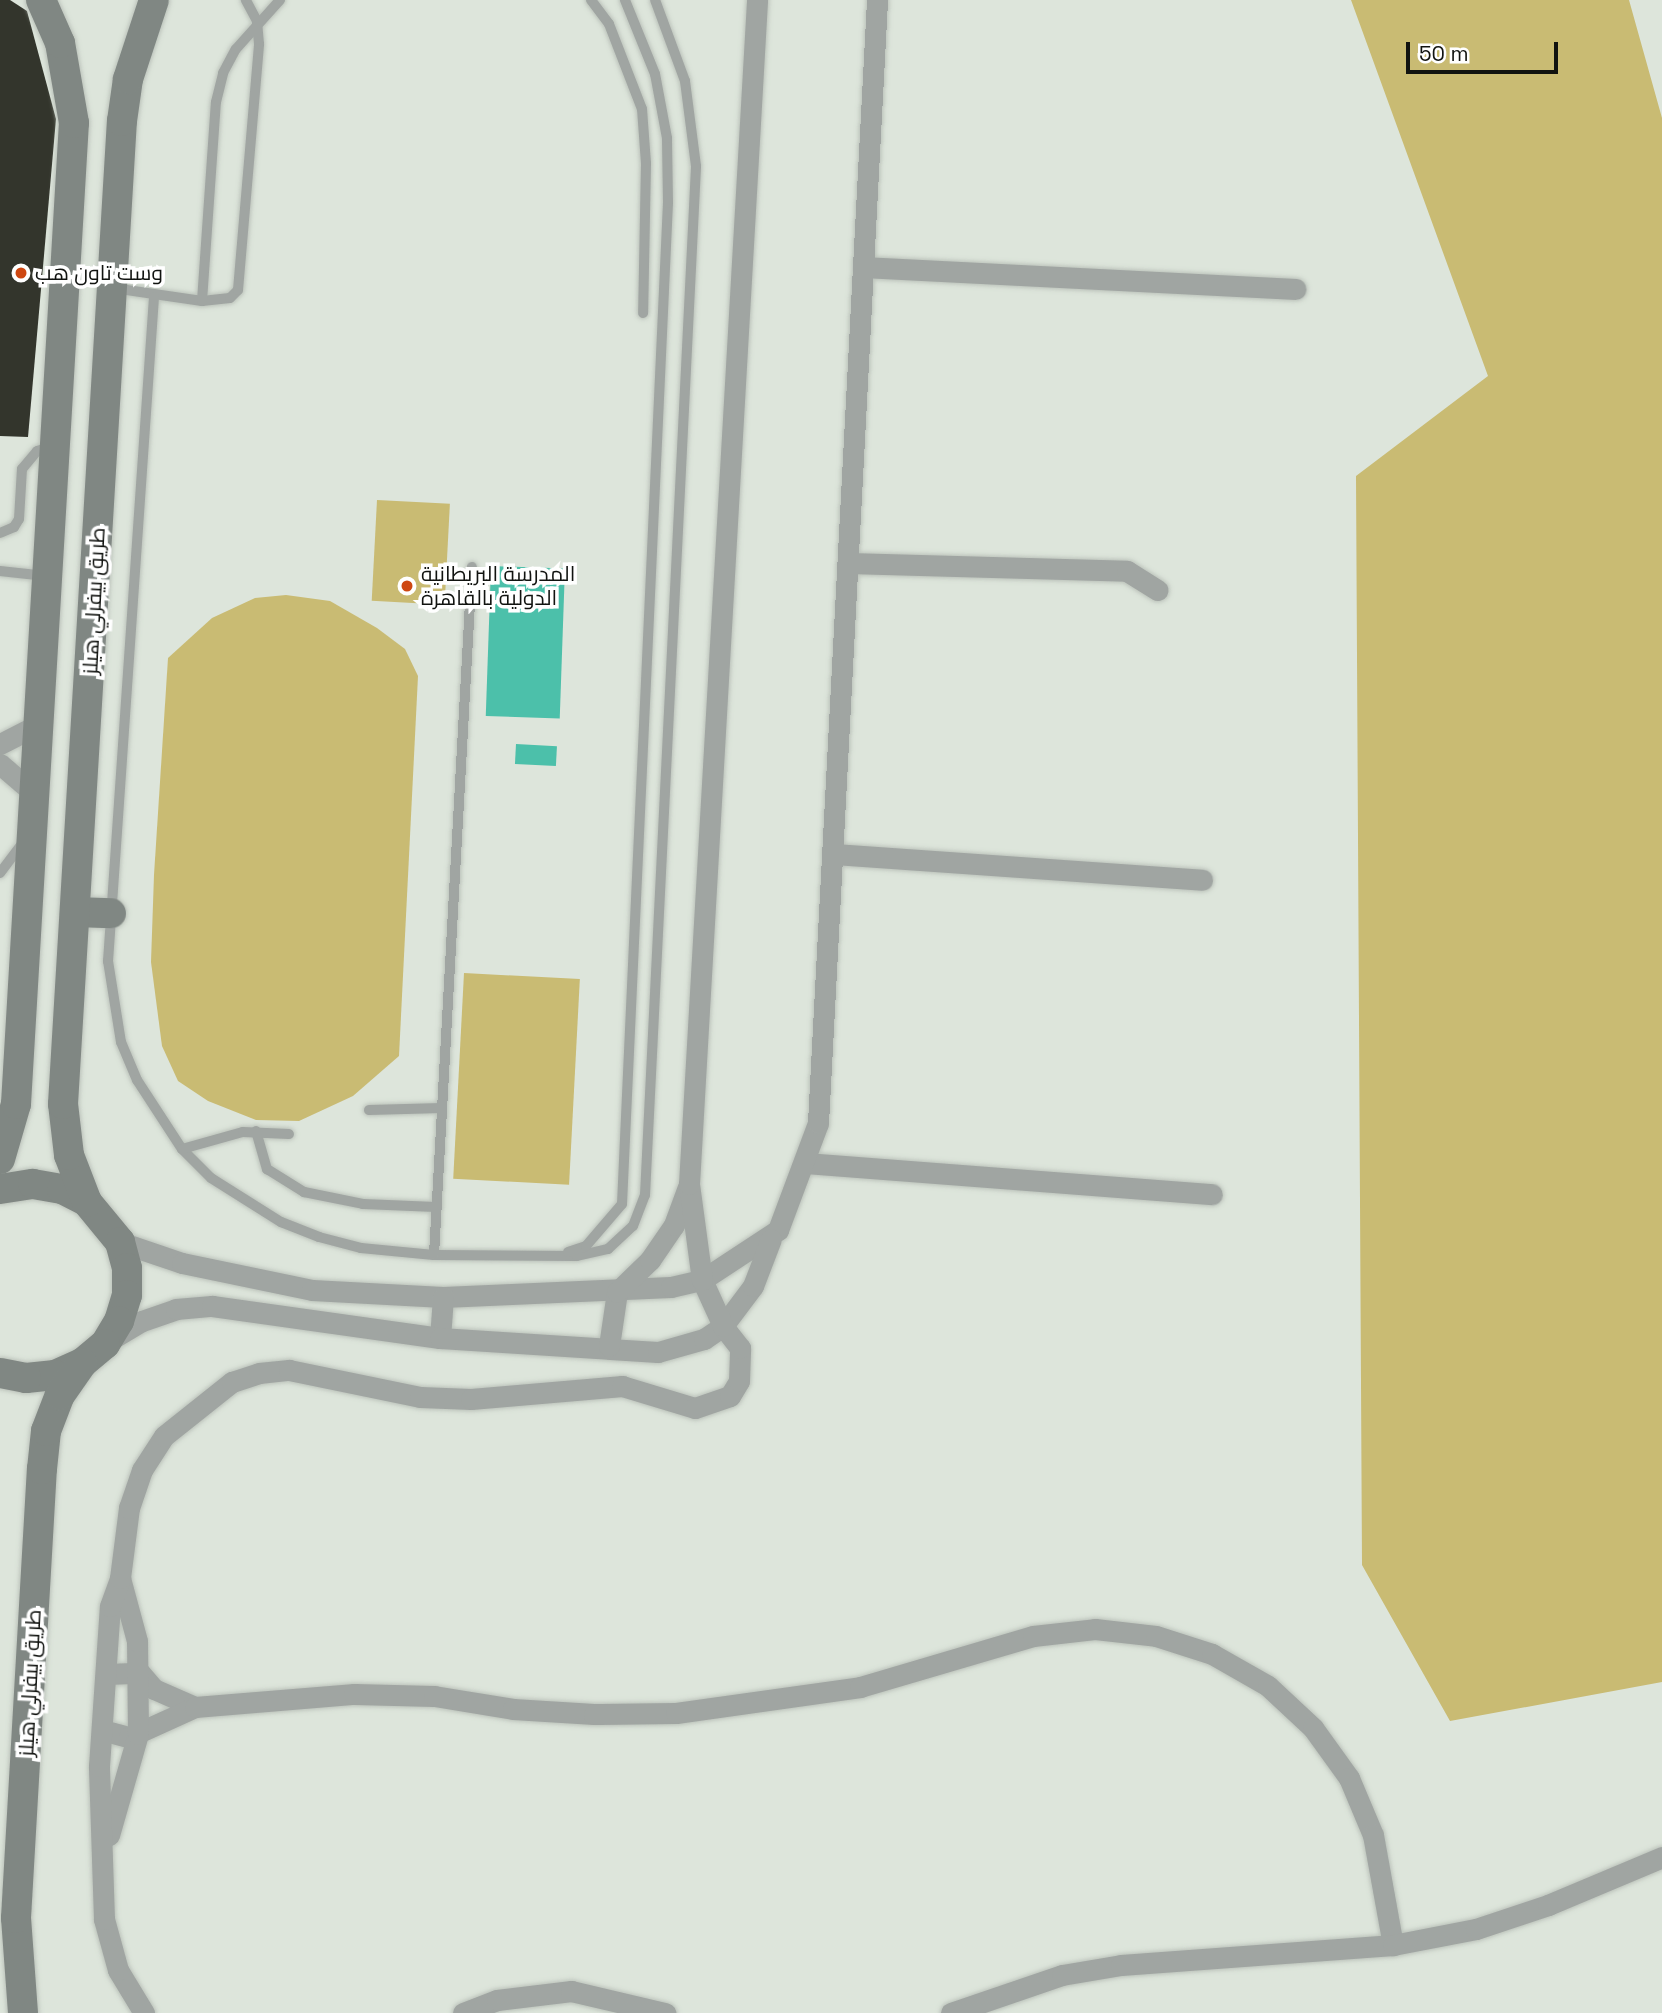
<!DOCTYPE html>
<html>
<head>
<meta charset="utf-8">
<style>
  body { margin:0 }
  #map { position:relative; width:1662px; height:2013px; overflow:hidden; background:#dde5db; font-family:"Space Grotesk",Cairo,sans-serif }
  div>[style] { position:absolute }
  .green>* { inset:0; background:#c9bb73; transform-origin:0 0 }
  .water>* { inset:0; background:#4cc0aa; transform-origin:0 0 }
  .building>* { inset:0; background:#33352c }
  .roads { filter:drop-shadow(0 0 2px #bcc3bb) drop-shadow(0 0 2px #bcc3bb) }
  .lane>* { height:10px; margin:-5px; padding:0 5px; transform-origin:5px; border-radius:5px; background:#a0a5a2 }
  .street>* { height:21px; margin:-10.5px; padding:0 10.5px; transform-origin:10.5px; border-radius:10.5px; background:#a0a5a2 }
  .secondary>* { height:30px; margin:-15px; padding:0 15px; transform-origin:15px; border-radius:15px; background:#808783 }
  .dots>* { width:19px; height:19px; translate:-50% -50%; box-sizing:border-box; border:4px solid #fff; border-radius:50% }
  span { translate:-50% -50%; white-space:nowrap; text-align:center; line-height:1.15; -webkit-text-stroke:7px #fff; paint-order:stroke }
  .poi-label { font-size:21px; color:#111310 }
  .left { translate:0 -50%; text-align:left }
  .street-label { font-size:21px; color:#111310 }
  .scale { position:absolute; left:1406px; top:42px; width:152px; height:32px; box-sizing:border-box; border:4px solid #111310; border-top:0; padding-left:9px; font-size:21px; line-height:24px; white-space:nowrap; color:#111310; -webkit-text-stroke:5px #fff; paint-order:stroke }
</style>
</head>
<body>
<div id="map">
  <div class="green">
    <i style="clip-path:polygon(1351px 0,1629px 0,1662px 118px,1662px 1682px,1450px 1721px,1362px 1565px,1356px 476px,1488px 376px)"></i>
    <i style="left:377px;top:500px;width:73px;height:101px;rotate:3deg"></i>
    <i style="clip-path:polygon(286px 595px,330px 601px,377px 628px,405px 649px,418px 676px,399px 1056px,353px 1096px,299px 1121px,256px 1120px,208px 1101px,178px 1081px,162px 1046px,151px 962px,154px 875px,168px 658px,212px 618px,255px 598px)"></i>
    <i style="left:464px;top:973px;width:116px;height:206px;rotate:3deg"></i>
  </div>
  <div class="water">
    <i style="left:491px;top:566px;width:74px;height:150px;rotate:2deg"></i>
    <i style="left:516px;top:744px;width:41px;height:20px;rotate:3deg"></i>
  </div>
  <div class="building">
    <i style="clip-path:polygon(0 0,10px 0,27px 11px,56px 119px,28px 437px,0 436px)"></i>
  </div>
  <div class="roads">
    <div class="lane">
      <i style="left:591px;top:0;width:30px;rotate:53deg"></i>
      <i style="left:609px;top:24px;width:91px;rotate:68.8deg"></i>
      <i style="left:642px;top:109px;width:54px;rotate:85.8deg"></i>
      <i style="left:646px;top:163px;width:150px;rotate:91.1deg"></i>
      <i style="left:113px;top:288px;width:90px;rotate:8.3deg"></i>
      <i style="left:202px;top:301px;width:28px;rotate:-6deg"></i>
      <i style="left:230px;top:298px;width:11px;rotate:-45deg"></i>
      <i style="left:238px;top:290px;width:247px;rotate:-85.1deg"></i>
      <i style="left:259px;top:44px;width:23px;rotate:-95deg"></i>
      <i style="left:257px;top:21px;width:24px;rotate:-118deg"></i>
      <i style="left:154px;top:297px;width:666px;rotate:93.96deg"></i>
      <i style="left:108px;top:961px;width:82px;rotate:80.9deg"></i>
      <i style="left:121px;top:1042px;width:41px;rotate:67.2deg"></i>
      <i style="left:137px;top:1080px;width:82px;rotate:56.9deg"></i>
      <i style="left:182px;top:1149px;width:41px;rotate:45deg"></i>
      <i style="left:211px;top:1178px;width:83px;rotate:32.2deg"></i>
      <i style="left:281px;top:1222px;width:41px;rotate:21.5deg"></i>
      <i style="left:319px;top:1237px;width:43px;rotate:14.7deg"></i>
      <i style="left:361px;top:1248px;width:73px;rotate:5.5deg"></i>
      <i style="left:434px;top:1255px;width:143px;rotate:0.4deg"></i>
      <i style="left:577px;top:1256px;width:32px;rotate:-13deg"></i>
      <i style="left:608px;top:1249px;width:34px;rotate:-43deg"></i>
      <i style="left:633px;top:1226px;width:33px;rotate:-69deg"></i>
      <i style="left:645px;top:1195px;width:1030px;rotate:-87.16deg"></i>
      <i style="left:696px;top:166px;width:86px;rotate:-97.4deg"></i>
      <i style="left:685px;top:81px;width:86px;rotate:-110.3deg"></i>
      <i style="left:202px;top:301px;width:199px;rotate:-86deg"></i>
      <i style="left:216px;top:102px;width:30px;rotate:-76deg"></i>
      <i style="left:223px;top:73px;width:27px;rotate:-62deg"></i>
      <i style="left:236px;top:49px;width:66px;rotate:-48.1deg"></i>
      <i style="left:0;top:533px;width:15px;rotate:-23deg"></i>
      <i style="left:14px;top:527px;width:9px;rotate:-58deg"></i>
      <i style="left:19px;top:519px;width:50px;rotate:-86.6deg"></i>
      <i style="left:22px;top:469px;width:23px;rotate:-50deg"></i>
      <i style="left:37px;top:451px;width:17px;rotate:-17deg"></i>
      <i style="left:0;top:571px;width:46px;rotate:6.2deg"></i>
      <i style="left:0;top:873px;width:41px;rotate:-52.9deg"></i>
      <i style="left:369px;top:1110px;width:73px;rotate:-1.6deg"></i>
      <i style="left:256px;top:1131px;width:40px;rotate:74deg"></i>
      <i style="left:267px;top:1169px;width:44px;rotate:31.9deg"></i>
      <i style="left:304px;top:1192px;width:60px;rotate:11.5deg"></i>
      <i style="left:363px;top:1204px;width:73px;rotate:2.4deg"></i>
      <i style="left:182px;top:1149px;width:63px;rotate:-15.6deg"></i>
      <i style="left:243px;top:1132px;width:46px;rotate:2.5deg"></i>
      <i style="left:568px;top:1252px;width:19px;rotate:-18deg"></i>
      <i style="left:586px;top:1246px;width:55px;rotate:-49.4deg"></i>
      <i style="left:622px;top:1204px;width:1002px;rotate:-87.37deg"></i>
      <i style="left:668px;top:203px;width:65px;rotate:-90.9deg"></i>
      <i style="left:667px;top:138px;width:65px;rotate:-100.6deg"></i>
      <i style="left:655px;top:74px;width:80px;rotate:-112.1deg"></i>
      <i style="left:434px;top:1255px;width:689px;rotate:-86.84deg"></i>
    </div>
    <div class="street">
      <i style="left:863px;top:267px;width:433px;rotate:2.9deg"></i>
      <i style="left:848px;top:563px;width:279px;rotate:1.6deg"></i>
      <i style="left:1127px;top:571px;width:36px;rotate:32deg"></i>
      <i style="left:0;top:744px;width:46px;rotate:-27.1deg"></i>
      <i style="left:0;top:764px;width:48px;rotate:40.7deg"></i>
      <i style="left:834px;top:854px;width:369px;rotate:4deg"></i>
      <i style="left:806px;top:1163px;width:407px;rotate:4.4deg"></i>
      <i style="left:120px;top:1242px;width:65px;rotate:18.7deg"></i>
      <i style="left:182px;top:1263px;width:133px;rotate:11.7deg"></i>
      <i style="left:312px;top:1290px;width:131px;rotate:3.1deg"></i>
      <i style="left:443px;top:1297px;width:228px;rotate:-2.5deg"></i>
      <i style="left:671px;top:1287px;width:32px;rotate:-13deg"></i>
      <i style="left:702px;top:1280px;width:91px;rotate:-33.3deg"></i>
      <i style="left:778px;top:1230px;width:114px;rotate:-69.5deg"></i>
      <i style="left:818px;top:1123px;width:1125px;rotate:-86.99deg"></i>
      <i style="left:440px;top:1338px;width:41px;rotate:-85.8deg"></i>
      <i style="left:110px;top:1340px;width:37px;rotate:-31deg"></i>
      <i style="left:142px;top:1321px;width:36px;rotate:-19deg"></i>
      <i style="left:176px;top:1309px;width:36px;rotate:-5deg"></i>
      <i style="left:212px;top:1306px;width:230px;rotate:8deg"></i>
      <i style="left:440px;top:1338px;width:218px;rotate:3.7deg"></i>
      <i style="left:658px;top:1352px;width:48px;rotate:-15.8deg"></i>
      <i style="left:704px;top:1339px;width:23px;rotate:-34deg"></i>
      <i style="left:723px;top:1326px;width:50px;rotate:-53.1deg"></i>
      <i style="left:753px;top:1286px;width:50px;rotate:-69deg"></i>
      <i style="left:609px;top:1346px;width:55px;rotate:-81.6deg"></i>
      <i style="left:617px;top:1292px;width:46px;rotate:-44.1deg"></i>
      <i style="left:650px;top:1260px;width:42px;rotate:-55.6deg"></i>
      <i style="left:674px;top:1225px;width:40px;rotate:-69.8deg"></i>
      <i style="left:106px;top:1674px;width:34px;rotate:-2deg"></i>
      <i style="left:140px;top:1673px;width:21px;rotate:49deg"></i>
      <i style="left:154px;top:1689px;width:45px;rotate:23.7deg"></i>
      <i style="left:102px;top:1730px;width:28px;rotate:15deg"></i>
      <i style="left:129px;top:1737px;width:72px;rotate:-24.4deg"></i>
      <i style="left:195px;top:1707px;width:160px;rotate:-4.7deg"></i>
      <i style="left:354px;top:1694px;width:80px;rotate:1.4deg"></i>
      <i style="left:434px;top:1696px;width:80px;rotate:9.3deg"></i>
      <i style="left:513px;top:1709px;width:81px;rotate:3.5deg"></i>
      <i style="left:594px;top:1714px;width:82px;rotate:-0.7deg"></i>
      <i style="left:676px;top:1713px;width:186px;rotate:-8deg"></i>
      <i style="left:860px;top:1687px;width:180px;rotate:-16.4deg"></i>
      <i style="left:1033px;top:1636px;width:62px;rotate:-6.4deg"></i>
      <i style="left:1095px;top:1629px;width:61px;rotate:6.5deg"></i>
      <i style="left:1156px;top:1636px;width:59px;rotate:17.8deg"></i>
      <i style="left:1212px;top:1654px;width:64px;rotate:29.7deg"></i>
      <i style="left:1268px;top:1686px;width:62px;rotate:43deg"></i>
      <i style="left:1313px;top:1728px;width:62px;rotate:54.2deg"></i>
      <i style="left:1349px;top:1778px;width:62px;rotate:67.2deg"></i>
      <i style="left:1373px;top:1835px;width:112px;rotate:79.7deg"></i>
      <i style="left:109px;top:1835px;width:105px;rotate:-74deg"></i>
      <i style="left:138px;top:1734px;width:93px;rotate:-90.6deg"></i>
      <i style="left:137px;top:1641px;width:65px;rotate:-105.1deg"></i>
      <i style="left:144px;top:2013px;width:50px;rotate:-121.2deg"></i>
      <i style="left:118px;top:1970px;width:53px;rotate:-105.4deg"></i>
      <i style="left:104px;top:1919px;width:153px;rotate:-91.9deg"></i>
      <i style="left:99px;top:1766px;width:160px;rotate:-86.1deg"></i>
      <i style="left:110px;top:1606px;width:30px;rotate:-70deg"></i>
      <i style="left:120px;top:1578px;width:71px;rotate:-82.7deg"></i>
      <i style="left:129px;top:1508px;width:40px;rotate:-71.1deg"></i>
      <i style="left:142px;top:1470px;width:40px;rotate:-57.1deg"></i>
      <i style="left:164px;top:1436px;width:87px;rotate:-38.5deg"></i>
      <i style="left:232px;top:1382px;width:28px;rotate:-18deg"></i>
      <i style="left:259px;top:1373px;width:30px;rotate:-6deg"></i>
      <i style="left:289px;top:1370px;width:134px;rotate:11.6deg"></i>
      <i style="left:420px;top:1397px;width:51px;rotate:2.2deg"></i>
      <i style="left:471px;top:1399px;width:152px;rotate:-4.9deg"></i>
      <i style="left:622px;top:1386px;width:76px;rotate:16.8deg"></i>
      <i style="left:695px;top:1408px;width:37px;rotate:-19deg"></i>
      <i style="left:730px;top:1396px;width:17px;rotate:-59deg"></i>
      <i style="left:739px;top:1381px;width:33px;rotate:-88deg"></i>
      <i style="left:740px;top:1348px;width:28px;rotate:-128deg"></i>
      <i style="left:723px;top:1326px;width:51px;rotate:-114.5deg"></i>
      <i style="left:702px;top:1280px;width:97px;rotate:-97.7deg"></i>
      <i style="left:689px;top:1184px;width:1186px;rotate:-86.71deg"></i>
      <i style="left:463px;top:2013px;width:36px;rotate:-21deg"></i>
      <i style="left:497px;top:2000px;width:75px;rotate:-6.9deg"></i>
      <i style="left:571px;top:1991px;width:97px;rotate:13.2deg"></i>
      <i style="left:951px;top:2013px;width:117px;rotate:-18.9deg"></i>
      <i style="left:1062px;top:1975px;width:60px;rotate:-9.6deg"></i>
      <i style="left:1121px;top:1965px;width:273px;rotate:-4.2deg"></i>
      <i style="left:1393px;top:1945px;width:85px;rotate:-10.9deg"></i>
      <i style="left:1476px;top:1929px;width:76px;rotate:-18.4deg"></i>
      <i style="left:1548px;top:1905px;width:124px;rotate:-22.8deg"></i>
    </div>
    <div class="secondary">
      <i style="left:75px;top:912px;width:36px;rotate:2deg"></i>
      <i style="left:0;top:1159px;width:57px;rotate:-73.8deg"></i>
      <i style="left:16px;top:1104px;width:983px;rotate:-86.62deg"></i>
      <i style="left:74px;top:123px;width:81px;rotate:-99.9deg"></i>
      <i style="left:60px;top:43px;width:47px;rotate:-113.8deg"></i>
      <i style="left:0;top:1189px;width:33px;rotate:-9deg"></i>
      <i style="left:33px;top:1184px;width:29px;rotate:10deg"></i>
      <i style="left:62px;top:1189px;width:28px;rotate:27deg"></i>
      <i style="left:87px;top:1202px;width:52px;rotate:50.5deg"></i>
      <i style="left:120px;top:1242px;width:27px;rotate:75deg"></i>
      <i style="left:127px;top:1268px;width:27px;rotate:90deg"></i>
      <i style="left:127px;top:1295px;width:27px;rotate:107deg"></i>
      <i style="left:119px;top:1321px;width:27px;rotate:121deg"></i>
      <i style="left:105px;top:1344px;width:30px;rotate:140deg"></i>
      <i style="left:82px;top:1363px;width:30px;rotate:156deg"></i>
      <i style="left:55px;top:1375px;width:29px;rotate:174deg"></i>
      <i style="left:26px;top:1378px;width:26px;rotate:-169deg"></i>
      <i style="left:87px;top:1202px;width:50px;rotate:-111deg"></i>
      <i style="left:69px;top:1155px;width:51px;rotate:-96.7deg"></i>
      <i style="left:63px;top:1104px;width:985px;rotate:-86.57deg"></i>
      <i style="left:122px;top:121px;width:42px;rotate:-81.9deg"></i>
      <i style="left:128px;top:79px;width:83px;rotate:-71.8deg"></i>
      <i style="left:23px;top:2013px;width:95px;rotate:-94.2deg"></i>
      <i style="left:16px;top:1918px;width:450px;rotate:-86.7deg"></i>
      <i style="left:42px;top:1469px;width:38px;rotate:-84deg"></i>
      <i style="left:46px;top:1431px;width:39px;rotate:-69deg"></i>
      <i style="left:60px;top:1395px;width:39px;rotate:-55deg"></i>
    </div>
  </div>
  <div class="dots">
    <i style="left:21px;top:273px;background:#ce4711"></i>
    <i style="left:407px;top:586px;background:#ce4711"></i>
  </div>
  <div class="poi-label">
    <span class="left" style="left:35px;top:273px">وست تاون هب</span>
    <span class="left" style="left:421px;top:586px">المدرسة البريطانية<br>الدولية بالقاهرة</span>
  </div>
  <div class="street-label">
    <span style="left:94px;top:601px;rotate:-87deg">طريق بيفرلي هيلز</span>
    <span style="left:30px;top:1683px;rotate:-87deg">طريق بيفرلي هيلز</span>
  </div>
  <div class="scale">50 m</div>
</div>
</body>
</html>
